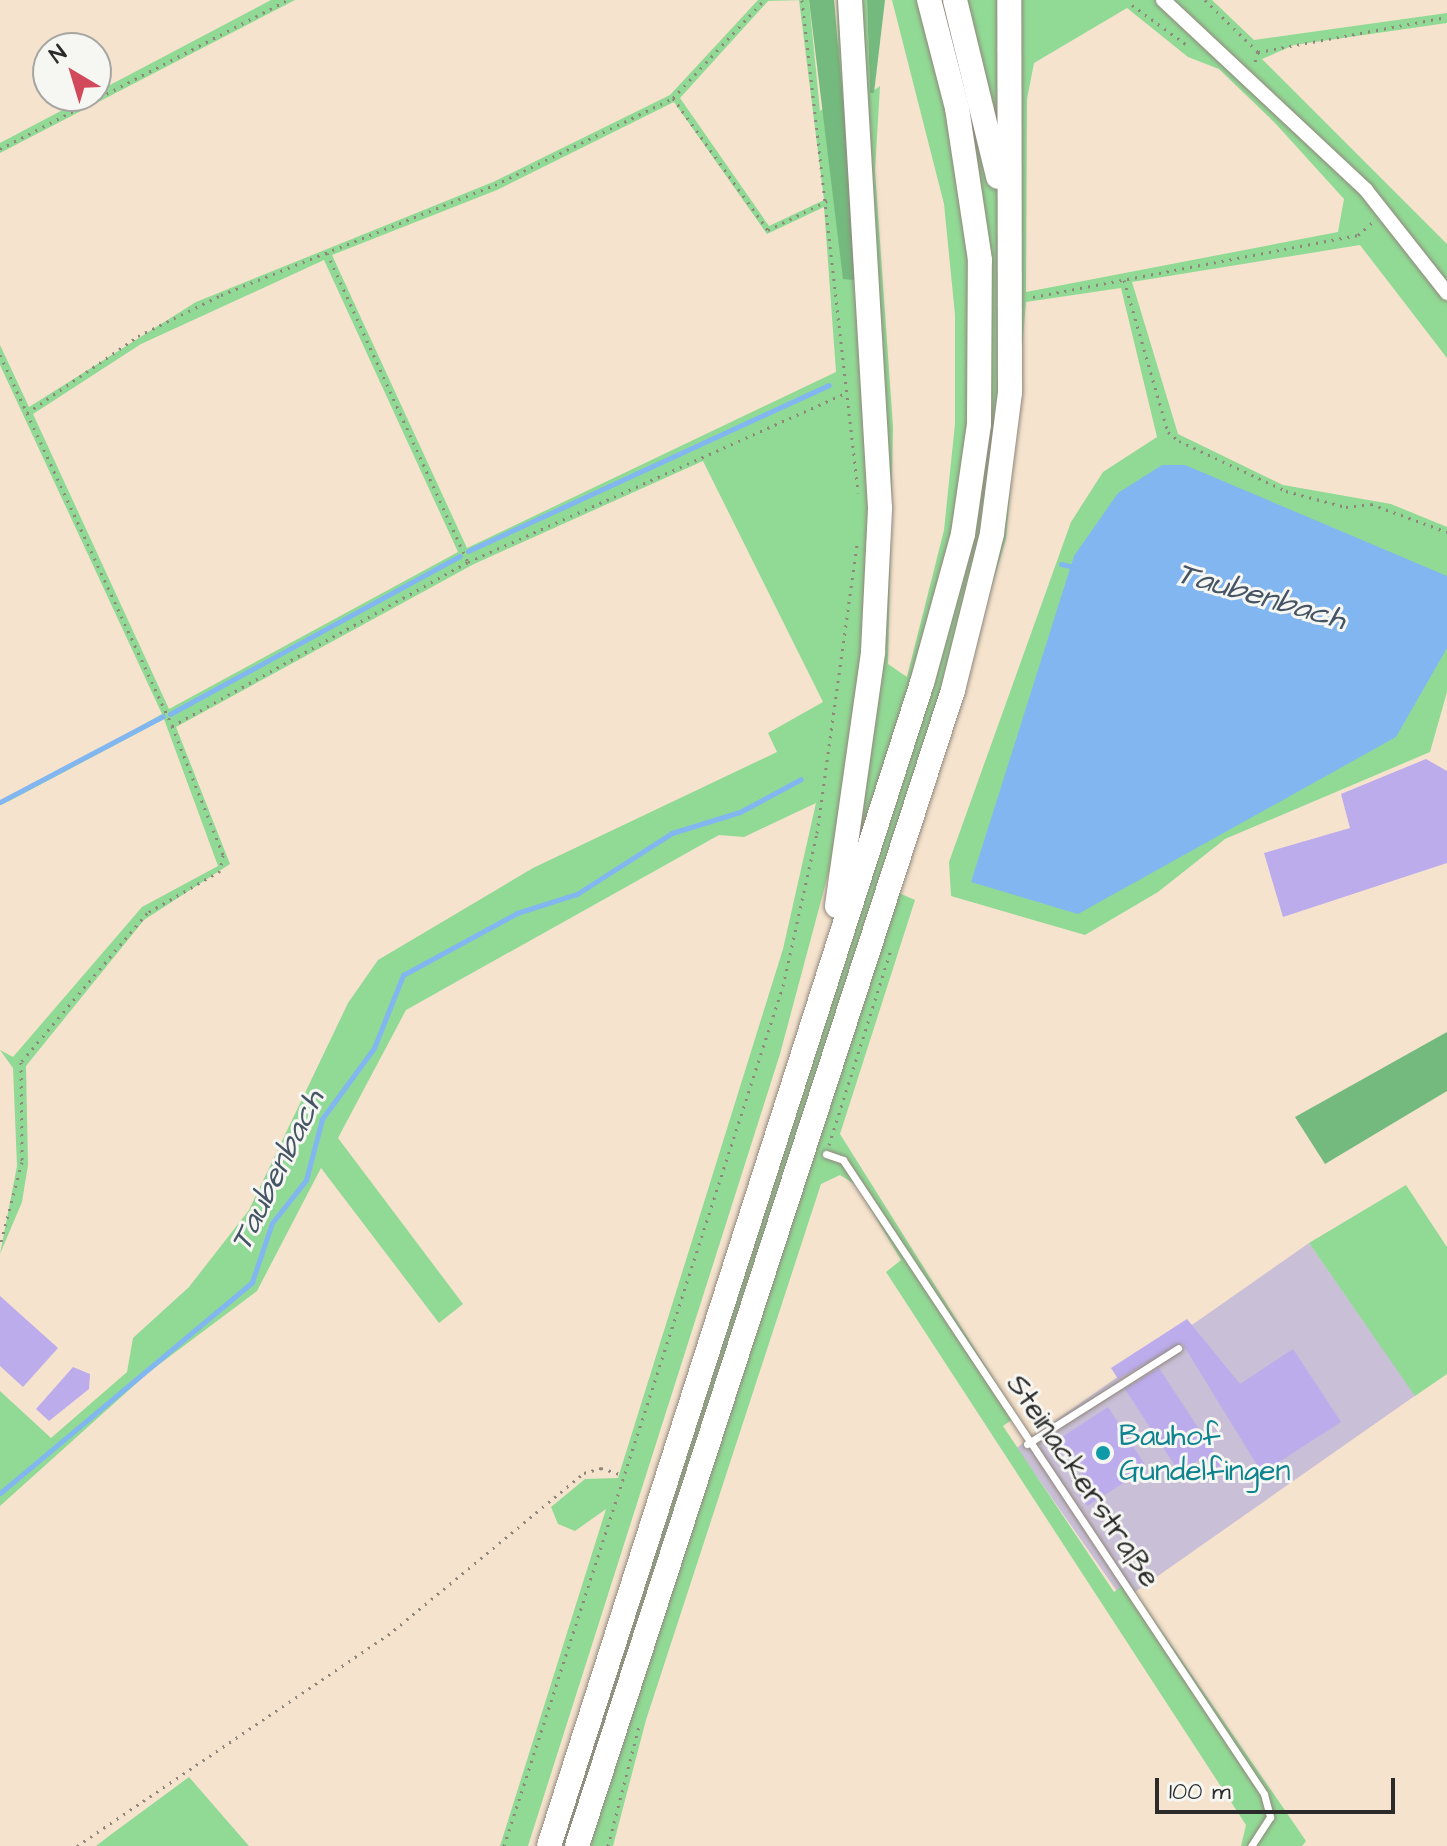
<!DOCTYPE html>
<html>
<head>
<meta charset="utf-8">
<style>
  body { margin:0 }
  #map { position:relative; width:1447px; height:1846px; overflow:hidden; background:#f5e3ce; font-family:"Architects Daughter",sans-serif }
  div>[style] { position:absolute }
  .industrial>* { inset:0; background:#c9bfd7; transform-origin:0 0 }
  .green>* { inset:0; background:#91da95 }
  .forest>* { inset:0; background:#74ba7e }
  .water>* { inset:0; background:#82b6f0 }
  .stream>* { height:5px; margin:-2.5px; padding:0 2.5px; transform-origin:2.5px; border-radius:2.5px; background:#82b6f0 }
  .building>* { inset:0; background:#bcaceb }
  .path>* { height:3px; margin-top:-1.5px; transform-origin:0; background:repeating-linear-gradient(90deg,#90877c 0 2px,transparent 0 8px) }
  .roads { filter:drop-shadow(0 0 2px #90877c) drop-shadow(0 0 2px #90877c) }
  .service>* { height:7px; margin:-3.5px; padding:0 3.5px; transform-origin:3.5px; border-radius:3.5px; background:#fff }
  .minor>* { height:14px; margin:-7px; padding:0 7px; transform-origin:7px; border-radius:7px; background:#fff }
  .trunk>* { height:24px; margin:-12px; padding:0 12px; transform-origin:12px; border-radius:12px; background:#fff }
  .dots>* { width:22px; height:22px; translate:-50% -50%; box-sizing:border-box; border:4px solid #f6f6f2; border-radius:50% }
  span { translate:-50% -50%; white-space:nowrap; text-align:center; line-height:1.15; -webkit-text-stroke:6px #f6f6f2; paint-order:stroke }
  .culture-label { font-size:30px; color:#0d838f }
  .left { translate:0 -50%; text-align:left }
  .street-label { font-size:30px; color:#2b2b2b }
  .water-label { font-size:32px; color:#455566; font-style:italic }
  .north { position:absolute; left:32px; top:32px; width:80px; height:80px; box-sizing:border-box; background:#f6f6f2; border:2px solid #a5a5a2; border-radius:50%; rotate:322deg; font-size:22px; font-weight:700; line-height:32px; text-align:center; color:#2b2b2b }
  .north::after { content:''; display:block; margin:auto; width:28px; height:36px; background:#d1495b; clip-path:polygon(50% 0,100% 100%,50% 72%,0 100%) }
  .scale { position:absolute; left:1155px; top:1778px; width:240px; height:36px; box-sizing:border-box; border:4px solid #2b2b2b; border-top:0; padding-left:10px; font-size:24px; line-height:28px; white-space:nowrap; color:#2b2b2b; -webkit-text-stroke:6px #f6f6f2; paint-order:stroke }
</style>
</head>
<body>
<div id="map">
  <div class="industrial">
    <i style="left:1309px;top:1243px;width:186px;height:357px;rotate:55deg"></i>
  </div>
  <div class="green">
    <i style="clip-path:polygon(271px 0,295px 0,0 153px,0 143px)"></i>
    <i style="clip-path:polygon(evenodd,758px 0,769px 0,680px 98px,769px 226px,824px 200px,799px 0,809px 0,820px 111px,839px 98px,837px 0,867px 0,870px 93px,880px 86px,875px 171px,893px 427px,888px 664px,907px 677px,944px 530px,955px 424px,955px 315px,944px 204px,892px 0,1212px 0,1254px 40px,1447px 13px,1447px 23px,1294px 45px,1262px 59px,1447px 244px,1447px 358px,1360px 245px,1132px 282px,1178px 434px,1283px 485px,1391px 504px,1447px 527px,1447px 692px,1430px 752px,1225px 839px,1158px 892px,1085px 935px,951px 896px,949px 862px,1071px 522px,1103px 472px,1157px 437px,1121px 288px,1026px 302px,1006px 539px,899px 893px,915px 900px,840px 1134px,1017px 1416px,1003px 1426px,1114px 1592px,1128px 1582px,1306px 1841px,1302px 1846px,1241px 1846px,1246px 1825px,886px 1272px,901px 1260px,856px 1185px,840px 1175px,821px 1184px,646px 1720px,613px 1846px,588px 1846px,935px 721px,569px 1846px,557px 1846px,857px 860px,833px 856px,780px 1054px,528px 1846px,500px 1846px,606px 1509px,575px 1531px,558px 1524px,551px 1507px,585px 1479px,618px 1478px,783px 949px,816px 803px,744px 837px,719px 835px,406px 1010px,338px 1138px,463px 1304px,439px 1323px,321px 1168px,257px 1291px,149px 1372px,0 1506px,0 1391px,51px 1438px,127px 1372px,133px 1338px,189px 1287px,249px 1210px,348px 1003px,378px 960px,533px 868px,777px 752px,768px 733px,823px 702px,703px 461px,474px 564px,176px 727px,230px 864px,144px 920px,26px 1066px,28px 1165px,22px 1202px,0 1254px,17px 1166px,13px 1068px,0 1050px,13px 1057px,142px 907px,218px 866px,164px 719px,0 806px,162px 714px,0 365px,0 345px,29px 407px,196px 302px,493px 182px,670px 95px,758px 0,1127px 8px,1188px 57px,1219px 69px,1275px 123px,1344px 199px,1338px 232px,1026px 292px,1027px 99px,1034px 63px,1127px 8px,758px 0,674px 102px,767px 234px,824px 207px,836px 372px,467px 548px,332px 255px,497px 190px,674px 102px,758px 0,324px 260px,458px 552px,169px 709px,33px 414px,141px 344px,324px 260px)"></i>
    <i style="clip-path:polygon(1406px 1185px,1447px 1247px,1447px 1374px,1415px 1396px,1309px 1243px)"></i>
    <i style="clip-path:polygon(189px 1777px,249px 1846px,96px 1846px,109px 1836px)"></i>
  </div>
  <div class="forest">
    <i style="clip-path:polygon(809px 0,834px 0,858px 273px,853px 280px,843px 279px)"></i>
    <i style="clip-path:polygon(867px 0,885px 0,874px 93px,870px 93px)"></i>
    <i style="clip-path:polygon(1447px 1032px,1447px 1091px,1325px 1164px,1295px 1117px)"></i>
  </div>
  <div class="water">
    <i style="clip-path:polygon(1162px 465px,1185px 465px,1447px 576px,1447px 648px,1396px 737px,1078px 914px,971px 882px,1074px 556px,1118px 493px)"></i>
  </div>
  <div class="stream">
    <i style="left:468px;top:551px;width:397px;rotate:-24.7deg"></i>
    <i style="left:1061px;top:564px;width:13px;rotate:13deg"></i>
    <i style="left:170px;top:714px;width:330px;rotate:-28.6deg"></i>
    <i style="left:0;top:802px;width:184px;rotate:-27.8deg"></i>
    <i style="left:0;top:1493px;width:329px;rotate:-39.9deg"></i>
    <i style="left:252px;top:1282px;width:62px;rotate:-71.3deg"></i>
    <i style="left:272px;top:1223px;width:55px;rotate:-51.7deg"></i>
    <i style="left:306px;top:1180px;width:63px;rotate:-75.3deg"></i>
    <i style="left:322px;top:1119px;width:88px;rotate:-53.8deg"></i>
    <i style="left:374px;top:1048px;width:79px;rotate:-68.3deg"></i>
    <i style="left:403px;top:975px;width:130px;rotate:-28.5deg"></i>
    <i style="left:517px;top:913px;width:63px;rotate:-17.6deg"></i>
    <i style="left:577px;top:894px;width:113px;rotate:-32.7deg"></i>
    <i style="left:672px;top:833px;width:71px;rotate:-17.2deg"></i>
    <i style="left:740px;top:812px;width:69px;rotate:-28.4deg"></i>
  </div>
  <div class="building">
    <i style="clip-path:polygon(1426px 759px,1447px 771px,1447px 863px,1283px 917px,1264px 853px,1350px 828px,1341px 794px)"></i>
    <i style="clip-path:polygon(0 1296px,58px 1348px,23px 1387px,0 1366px)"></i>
    <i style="clip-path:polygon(1187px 1319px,1240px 1384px,1293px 1349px,1341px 1422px,1262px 1473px,1182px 1343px,1118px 1379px,1111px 1368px)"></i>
    <i style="clip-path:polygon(73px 1367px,90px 1374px,89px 1389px,49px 1421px,36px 1409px)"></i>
    <i style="clip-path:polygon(1159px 1368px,1222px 1464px,1209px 1473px,1200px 1459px,1179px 1472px,1125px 1389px)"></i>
    <i style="clip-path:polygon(1108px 1407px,1147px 1468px,1087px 1506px,1079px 1494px,1091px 1487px,1059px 1439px)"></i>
  </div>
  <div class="path">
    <i style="left:802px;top:0;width:496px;rotate:83.5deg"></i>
    <i style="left:1205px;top:0;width:74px;rotate:44.5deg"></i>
    <i style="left:1258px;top:52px;width:15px;rotate:106deg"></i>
    <i style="left:1132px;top:5px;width:68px;rotate:36deg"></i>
    <i style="left:1258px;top:52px;width:192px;rotate:-10.5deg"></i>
    <i style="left:673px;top:98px;width:163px;rotate:54.3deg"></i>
    <i style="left:768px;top:230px;width:66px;rotate:-26.2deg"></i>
    <i style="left:0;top:149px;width:324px;rotate:-27.4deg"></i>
    <i style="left:327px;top:253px;width:340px;rotate:65.5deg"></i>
    <i style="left:1124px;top:280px;width:158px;rotate:73.9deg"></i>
    <i style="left:1168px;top:432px;width:14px;rotate:39deg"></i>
    <i style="left:1179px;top:441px;width:118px;rotate:25deg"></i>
    <i style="left:1286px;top:491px;width:62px;rotate:14.9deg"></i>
    <i style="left:1346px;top:507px;width:25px;rotate:-7deg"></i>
    <i style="left:1371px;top:504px;width:81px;rotate:20.2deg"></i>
    <i style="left:1033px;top:297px;width:331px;rotate:-10.8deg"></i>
    <i style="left:1358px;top:235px;width:21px;rotate:-41deg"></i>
    <i style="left:0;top:355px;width:409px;rotate:65.1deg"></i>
    <i style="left:172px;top:726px;width:139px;rotate:68.4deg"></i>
    <i style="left:223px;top:855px;width:16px;rotate:101deg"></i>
    <i style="left:220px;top:871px;width:84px;rotate:150.1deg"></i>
    <i style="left:147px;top:913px;width:195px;rotate:130.2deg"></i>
    <i style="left:21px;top:1062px;width:100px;rotate:89.4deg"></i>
    <i style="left:22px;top:1162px;width:86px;rotate:104.8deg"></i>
    <i style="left:27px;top:413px;width:135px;rotate:-34.7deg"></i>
    <i style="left:138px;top:336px;width:93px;rotate:-26.3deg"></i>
    <i style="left:221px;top:295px;width:295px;rotate:-21.9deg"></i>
    <i style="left:495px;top:185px;width:198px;rotate:-26deg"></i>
    <i style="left:673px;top:98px;width:134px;rotate:-47.1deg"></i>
    <i style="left:172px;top:726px;width:338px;rotate:-29deg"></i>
    <i style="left:468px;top:562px;width:416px;rotate:-24.1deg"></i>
    <i style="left:829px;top:1145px;width:205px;rotate:-72.4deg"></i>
    <i style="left:77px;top:1846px;width:376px;rotate:-34.2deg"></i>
    <i style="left:388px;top:1635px;width:254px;rotate:-39.6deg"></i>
    <i style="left:584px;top:1473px;width:18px;rotate:-16deg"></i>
    <i style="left:601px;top:1468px;width:22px;rotate:18deg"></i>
    <i style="left:504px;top:1846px;width:904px;rotate:-72.03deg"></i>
    <i style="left:783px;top:986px;width:157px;rotate:-77.5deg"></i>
    <i style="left:817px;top:833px;width:291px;rotate:-82.1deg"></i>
    <i style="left:608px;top:1846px;width:128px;rotate:-75.5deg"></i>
  </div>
  <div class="roads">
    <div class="service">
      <i style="left:826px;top:1154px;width:18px;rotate:19deg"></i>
      <i style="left:843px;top:1160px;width:761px;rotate:56.41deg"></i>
      <i style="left:1264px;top:1794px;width:24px;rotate:75deg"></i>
      <i style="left:1270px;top:1817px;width:35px;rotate:123deg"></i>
      <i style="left:1027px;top:1444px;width:179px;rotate:-32.4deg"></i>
    </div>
    <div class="minor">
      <i style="left:1163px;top:0;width:278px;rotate:43.1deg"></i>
      <i style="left:1366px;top:190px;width:131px;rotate:51.8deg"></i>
    </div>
    <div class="trunk">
      <i style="left:955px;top:0;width:182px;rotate:76.3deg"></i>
      <i style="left:837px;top:906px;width:257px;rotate:-81.9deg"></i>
      <i style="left:873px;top:652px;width:144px;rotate:-87.2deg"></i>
      <i style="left:880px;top:508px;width:509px;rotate:-93.38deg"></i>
      <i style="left:549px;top:1846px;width:1221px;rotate:-72.22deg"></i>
      <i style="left:922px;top:683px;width:155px;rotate:-74.6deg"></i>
      <i style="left:963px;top:534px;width:111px;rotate:-81.7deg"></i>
      <i style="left:979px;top:424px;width:164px;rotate:-89.7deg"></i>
      <i style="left:980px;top:260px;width:154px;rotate:-98.6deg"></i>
      <i style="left:957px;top:108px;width:112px;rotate:-104.5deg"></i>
      <i style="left:577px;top:1846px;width:1216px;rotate:-71.98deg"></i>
      <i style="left:953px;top:690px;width:162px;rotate:-76deg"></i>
      <i style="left:992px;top:533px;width:142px;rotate:-82.7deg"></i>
      <i style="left:1010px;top:392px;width:392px;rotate:-90.1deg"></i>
    </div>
  </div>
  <div class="dots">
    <i style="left:1103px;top:1453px;background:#0f9aa8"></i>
  </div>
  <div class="culture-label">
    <span class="left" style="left:1119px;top:1453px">Bauhof<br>Gundelfingen</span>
  </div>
  <div class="street-label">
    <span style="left:1083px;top:1481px;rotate:56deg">Steinackerstraße</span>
  </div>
  <div class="water-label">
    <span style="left:1261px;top:597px;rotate:16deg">Taubenbach</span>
    <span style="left:278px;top:1171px;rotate:-64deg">Taubenbach</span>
  </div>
  <div class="north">N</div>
  <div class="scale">100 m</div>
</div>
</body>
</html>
